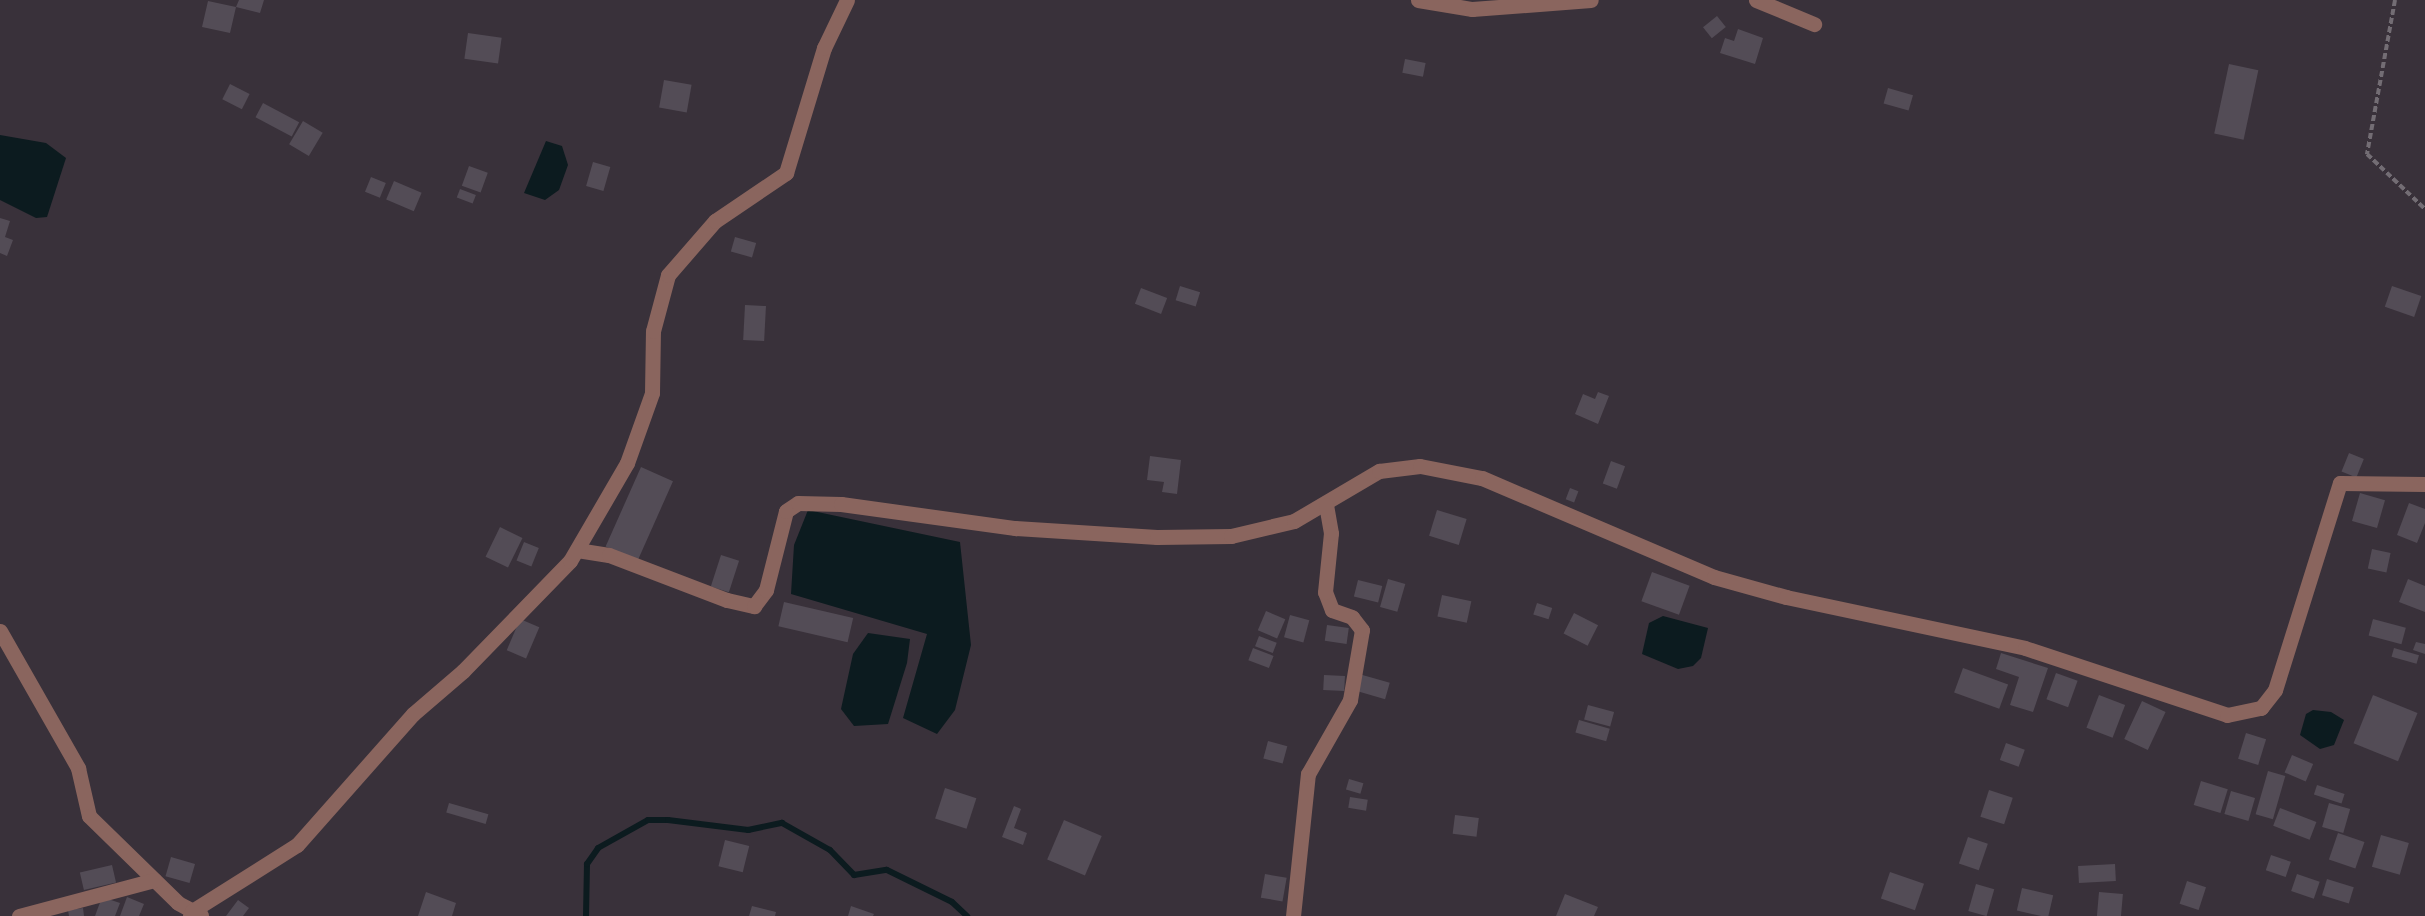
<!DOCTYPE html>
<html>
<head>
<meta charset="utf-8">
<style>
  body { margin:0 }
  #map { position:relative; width:2425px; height:916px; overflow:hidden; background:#39313a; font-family:Ubuntu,sans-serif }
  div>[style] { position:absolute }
  .water>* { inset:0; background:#0c1b1f }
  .stream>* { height:6px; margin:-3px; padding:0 3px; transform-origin:3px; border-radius:3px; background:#0c1b1f }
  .building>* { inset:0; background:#534c56; transform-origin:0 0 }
  .path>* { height:4px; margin-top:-2px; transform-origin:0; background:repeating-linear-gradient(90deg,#736d74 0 6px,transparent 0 9px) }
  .minor>* { height:15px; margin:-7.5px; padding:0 7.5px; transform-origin:7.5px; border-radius:7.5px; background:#8a655e }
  span { translate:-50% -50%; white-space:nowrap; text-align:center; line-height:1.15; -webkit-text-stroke:6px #1e1a1f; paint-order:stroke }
</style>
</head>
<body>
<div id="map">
  <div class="water">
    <i style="clip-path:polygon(0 135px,46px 143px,66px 158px,47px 217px,36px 218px,0 200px)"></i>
    <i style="clip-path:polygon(546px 141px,562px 146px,568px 165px,559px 190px,545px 200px,524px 193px)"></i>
    <i style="clip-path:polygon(808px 510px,960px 542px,971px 645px,955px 710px,937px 734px,903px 718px,927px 634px,791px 594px,794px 545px)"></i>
    <i style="clip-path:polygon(1663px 616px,1708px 628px,1701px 658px,1693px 666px,1678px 669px,1642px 654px,1649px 623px)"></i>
    <i style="clip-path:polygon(868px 633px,910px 639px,907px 663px,888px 724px,854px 726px,841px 709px,853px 654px)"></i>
    <i style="clip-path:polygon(2313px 710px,2331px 712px,2344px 720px,2334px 745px,2320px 749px,2300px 735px,2306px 714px)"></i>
  </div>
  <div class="stream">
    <i style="left:586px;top:916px;width:52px;rotate:-88.9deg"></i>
    <i style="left:587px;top:864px;width:19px;rotate:-55deg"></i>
    <i style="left:598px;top:848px;width:57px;rotate:-29.2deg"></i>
    <i style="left:648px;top:820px;width:20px"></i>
    <i style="left:668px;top:820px;width:81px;rotate:7.1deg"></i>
    <i style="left:748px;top:830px;width:35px;rotate:-12deg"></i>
    <i style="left:782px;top:823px;width:55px;rotate:29.4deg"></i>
    <i style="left:830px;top:850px;width:35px;rotate:46deg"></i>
    <i style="left:854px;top:875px;width:33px;rotate:-9deg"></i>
    <i style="left:887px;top:870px;width:72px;rotate:26.2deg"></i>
    <i style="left:952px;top:902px;width:21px;rotate:43deg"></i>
  </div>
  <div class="building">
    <i style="clip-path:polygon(239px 0,264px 0,260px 13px,236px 7px,230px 33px,202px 27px,208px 1px,236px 7px)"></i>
    <i style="left:1717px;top:16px;width:14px;height:18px;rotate:51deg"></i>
    <i style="clip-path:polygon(1738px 29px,1763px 38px,1755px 64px,1720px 53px,1725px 38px,1734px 41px)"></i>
    <i style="left:468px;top:33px;width:34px;height:26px;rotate:8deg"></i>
    <i style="left:1405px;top:59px;width:21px;height:14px;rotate:11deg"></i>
    <i style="left:2229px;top:64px;width:30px;height:71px;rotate:12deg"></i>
    <i style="left:664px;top:80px;width:28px;height:28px;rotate:10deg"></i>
    <i style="left:230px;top:84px;width:22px;height:17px;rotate:27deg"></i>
    <i style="left:1888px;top:88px;width:26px;height:16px;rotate:16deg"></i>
    <i style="left:263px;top:103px;width:41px;height:16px;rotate:28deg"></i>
    <i style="left:303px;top:121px;width:23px;height:27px;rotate:31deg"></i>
    <i style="left:593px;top:162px;width:18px;height:25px;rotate:16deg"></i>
    <i style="left:469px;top:166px;width:20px;height:21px;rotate:20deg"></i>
    <i style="left:371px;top:177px;width:16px;height:16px;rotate:22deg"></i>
    <i style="left:394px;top:181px;width:30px;height:20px;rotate:23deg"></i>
    <i style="left:460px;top:189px;width:17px;height:9px;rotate:21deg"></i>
    <i style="clip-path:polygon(0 218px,10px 221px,5px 237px,13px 240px,7px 256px,0 253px)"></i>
    <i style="left:735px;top:237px;width:22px;height:15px;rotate:16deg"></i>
    <i style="left:1180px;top:286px;width:21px;height:15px;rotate:17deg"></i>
    <i style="left:2392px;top:286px;width:31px;height:22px;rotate:19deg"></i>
    <i style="left:1141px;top:288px;width:28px;height:17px;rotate:21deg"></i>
    <i style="left:745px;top:305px;width:21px;height:35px;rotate:3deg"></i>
    <i style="clip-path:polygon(1598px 392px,1609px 396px,1598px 424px,1575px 414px,1583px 394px,1595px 399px)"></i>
    <i style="left:2349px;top:453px;width:16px;height:20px;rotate:22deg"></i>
    <i style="clip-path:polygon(1150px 456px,1181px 460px,1177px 494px,1162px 492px,1164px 482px,1147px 480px)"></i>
    <i style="left:1611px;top:461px;width:15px;height:24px;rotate:20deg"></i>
    <i style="left:641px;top:467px;width:35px;height:87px;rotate:24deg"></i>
    <i style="left:1570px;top:488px;width:9px;height:12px;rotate:21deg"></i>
    <i style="left:2360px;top:493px;width:26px;height:29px;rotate:16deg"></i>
    <i style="clip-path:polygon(2409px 503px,2425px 509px,2425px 523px,2417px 543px,2397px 535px)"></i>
    <i style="left:1437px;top:510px;width:31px;height:27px;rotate:17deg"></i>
    <i style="left:500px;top:527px;width:25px;height:33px;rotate:26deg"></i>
    <i style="left:524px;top:542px;width:16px;height:20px;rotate:22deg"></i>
    <i style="left:2372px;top:549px;width:19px;height:20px;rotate:12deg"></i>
    <i style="left:721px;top:555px;width:19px;height:33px;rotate:18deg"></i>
    <i style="left:1652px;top:572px;width:40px;height:31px;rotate:20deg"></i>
    <i style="left:1388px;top:579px;width:18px;height:29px;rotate:16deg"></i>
    <i style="clip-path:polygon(2408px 579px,2425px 586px,2425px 612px,2399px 602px)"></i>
    <i style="left:1358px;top:580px;width:25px;height:17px;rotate:14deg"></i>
    <i style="left:1442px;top:595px;width:30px;height:22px;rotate:12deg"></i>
    <i style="left:784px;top:602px;width:71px;height:25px;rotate:13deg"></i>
    <i style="left:1537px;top:603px;width:16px;height:12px;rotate:18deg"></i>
    <i style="left:1266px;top:611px;width:21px;height:21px;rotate:23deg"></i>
    <i style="left:1574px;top:613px;width:27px;height:23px;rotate:27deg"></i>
    <i style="left:1290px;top:615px;width:20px;height:23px;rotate:15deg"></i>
    <i style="left:520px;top:619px;width:21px;height:34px;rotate:23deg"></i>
    <i style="left:2373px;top:619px;width:34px;height:17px;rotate:15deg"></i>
    <i style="left:1327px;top:625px;width:22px;height:16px;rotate:8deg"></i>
    <i style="left:1259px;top:636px;width:19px;height:11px;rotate:21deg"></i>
    <i style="clip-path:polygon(2416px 642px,2425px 644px,2425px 654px,2413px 650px)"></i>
    <i style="left:1253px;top:648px;width:22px;height:13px;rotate:21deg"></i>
    <i style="left:2394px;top:648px;width:26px;height:9px;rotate:16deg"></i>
    <i style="clip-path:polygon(2001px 653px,2048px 668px,2033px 712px,2010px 705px,2019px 677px,1996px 669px)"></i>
    <i style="left:1963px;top:668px;width:48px;height:26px;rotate:20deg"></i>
    <i style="left:2056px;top:673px;width:23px;height:28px;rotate:20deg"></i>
    <i style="left:1359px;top:674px;width:32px;height:17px;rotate:16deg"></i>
    <i style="left:1324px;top:675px;width:21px;height:15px;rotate:3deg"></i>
    <i style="left:2099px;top:695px;width:28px;height:35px;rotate:21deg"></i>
    <i style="left:2373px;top:695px;width:48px;height:52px;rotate:22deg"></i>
    <i style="left:2142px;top:701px;width:26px;height:42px;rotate:25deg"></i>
    <i style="left:1588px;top:705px;width:27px;height:15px;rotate:15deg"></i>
    <i style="left:1579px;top:720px;width:32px;height:13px;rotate:16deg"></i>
    <i style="left:2246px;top:733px;width:21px;height:27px;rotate:17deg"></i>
    <i style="left:1268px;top:741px;width:20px;height:18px;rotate:15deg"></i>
    <i style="left:2006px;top:743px;width:20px;height:18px;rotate:20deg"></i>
    <i style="left:2292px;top:755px;width:23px;height:19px;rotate:23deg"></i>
    <i style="left:2268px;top:771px;width:18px;height:45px;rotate:16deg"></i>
    <i style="left:1349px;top:779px;width:15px;height:11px;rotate:16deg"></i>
    <i style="left:2201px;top:781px;width:28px;height:25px;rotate:17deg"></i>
    <i style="left:2317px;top:785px;width:29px;height:10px;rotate:18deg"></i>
    <i style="left:945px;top:788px;width:33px;height:32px;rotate:18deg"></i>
    <i style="left:1989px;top:790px;width:25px;height:28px;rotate:18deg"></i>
    <i style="left:2231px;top:791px;width:25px;height:24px;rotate:16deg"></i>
    <i style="left:1350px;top:797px;width:18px;height:11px;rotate:9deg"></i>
    <i style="left:449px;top:803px;width:41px;height:10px;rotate:16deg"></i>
    <i style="left:2329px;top:803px;width:22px;height:25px;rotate:16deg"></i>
    <i style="clip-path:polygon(1014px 806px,1021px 809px,1014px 828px,1027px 833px,1023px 845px,1002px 837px)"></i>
    <i style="left:2280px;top:808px;width:39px;height:19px;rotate:21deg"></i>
    <i style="left:1455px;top:815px;width:24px;height:19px;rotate:7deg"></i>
    <i style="left:1064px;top:820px;width:41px;height:43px;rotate:23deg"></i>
    <i style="left:2338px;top:833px;width:28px;height:28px;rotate:19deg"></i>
    <i style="left:2381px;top:835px;width:29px;height:33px;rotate:16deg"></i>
    <i style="left:1968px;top:837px;width:21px;height:28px;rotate:19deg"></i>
    <i style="left:725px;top:840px;width:25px;height:27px;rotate:14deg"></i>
    <i style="left:2271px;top:855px;width:21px;height:16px;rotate:19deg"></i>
    <i style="left:171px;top:857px;width:25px;height:20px;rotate:16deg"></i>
    <i style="left:2115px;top:864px;width:17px;height:37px;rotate:87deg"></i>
    <i style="left:112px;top:865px;width:18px;height:33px;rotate:77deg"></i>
    <i style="left:1890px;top:872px;width:36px;height:28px;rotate:19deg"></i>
    <i style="left:1265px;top:874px;width:22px;height:24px;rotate:10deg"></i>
    <i style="left:2297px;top:874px;width:24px;height:18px;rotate:19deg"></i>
    <i style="left:2327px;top:879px;width:28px;height:17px;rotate:17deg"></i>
    <i style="left:2187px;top:881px;width:20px;height:24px;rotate:18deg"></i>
    <i style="left:1976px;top:884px;width:19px;height:28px;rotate:16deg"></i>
    <i style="left:2022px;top:888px;width:32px;height:23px;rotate:13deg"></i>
    <i style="clip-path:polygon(426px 892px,456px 903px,452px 916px,418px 916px)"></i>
    <i style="left:2099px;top:892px;width:24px;height:24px;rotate:5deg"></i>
    <i style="clip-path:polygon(1565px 894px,1598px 907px,1594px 916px,1556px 916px)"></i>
    <i style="clip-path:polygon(102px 897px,120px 903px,115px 916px,95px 916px)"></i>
    <i style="clip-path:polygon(127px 897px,144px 904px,139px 916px,120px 916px)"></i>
    <i style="clip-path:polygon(238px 900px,249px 908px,243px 916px,226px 916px)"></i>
    <i style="clip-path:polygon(752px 906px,776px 912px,775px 916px,749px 916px)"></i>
    <i style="clip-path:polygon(851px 906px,874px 914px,873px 916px,848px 916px)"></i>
    <i style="clip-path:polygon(83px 908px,84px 916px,69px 916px,68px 910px)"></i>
  </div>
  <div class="path">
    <i style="left:2395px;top:0;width:157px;rotate:100.3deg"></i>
    <i style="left:2367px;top:154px;width:80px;rotate:43.5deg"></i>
  </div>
  <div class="minor">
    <i style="left:1418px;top:0;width:55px;rotate:9.5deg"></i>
    <i style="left:1472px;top:9px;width:119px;rotate:-4.3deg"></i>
    <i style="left:1756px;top:0;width:63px;rotate:22.5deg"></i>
    <i style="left:577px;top:550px;width:32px;rotate:9deg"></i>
    <i style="left:609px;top:555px;width:126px;rotate:20.9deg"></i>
    <i style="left:727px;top:600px;width:28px;rotate:13deg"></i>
    <i style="left:754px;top:606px;width:20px;rotate:-53deg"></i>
    <i style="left:766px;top:590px;width:81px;rotate:-75.8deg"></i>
    <i style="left:786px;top:511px;width:14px;rotate:-34deg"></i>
    <i style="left:798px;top:503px;width:43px;rotate:1.3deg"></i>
    <i style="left:841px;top:504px;width:176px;rotate:7.9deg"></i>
    <i style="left:1015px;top:528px;width:142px;rotate:3.6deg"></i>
    <i style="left:1157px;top:537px;width:74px;rotate:-0.8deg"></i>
    <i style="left:1231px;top:536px;width:65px;rotate:-13.4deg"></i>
    <i style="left:1294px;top:521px;width:99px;rotate:-30.5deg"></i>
    <i style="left:1379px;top:471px;width:41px;rotate:-7deg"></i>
    <i style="left:1420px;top:466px;width:63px;rotate:11deg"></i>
    <i style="left:1482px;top:478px;width:252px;rotate:23.1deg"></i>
    <i style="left:1714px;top:577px;width:75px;rotate:15.5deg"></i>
    <i style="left:1786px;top:597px;width:244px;rotate:12deg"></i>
    <i style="left:2025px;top:648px;width:213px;rotate:18.3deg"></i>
    <i style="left:2227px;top:715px;width:35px;rotate:-12deg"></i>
    <i style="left:2261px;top:708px;width:23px;rotate:-52deg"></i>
    <i style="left:2275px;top:690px;width:217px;rotate:-72.6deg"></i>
    <i style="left:2340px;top:483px;width:85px;rotate:0.7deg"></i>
    <i style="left:0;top:631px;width:158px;rotate:60.3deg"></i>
    <i style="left:78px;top:768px;width:49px;rotate:77.1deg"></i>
    <i style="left:89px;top:816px;width:124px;rotate:44.3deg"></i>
    <i style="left:178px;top:903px;width:26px;rotate:28deg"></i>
    <i style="left:19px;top:916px;width:140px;rotate:-14.9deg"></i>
    <i style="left:190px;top:916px;width:5px;rotate:-68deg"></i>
    <i style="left:192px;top:911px;width:124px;rotate:-32.2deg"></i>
    <i style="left:297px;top:845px;width:175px;rotate:-48.5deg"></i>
    <i style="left:413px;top:714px;width:66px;rotate:-40.7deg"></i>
    <i style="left:463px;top:671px;width:153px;rotate:-45.8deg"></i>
    <i style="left:570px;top:561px;width:113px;rotate:-59.8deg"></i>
    <i style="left:627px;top:463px;width:74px;rotate:-70.3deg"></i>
    <i style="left:652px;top:393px;width:62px;rotate:-89.1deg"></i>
    <i style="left:653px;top:331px;width:58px;rotate:-75deg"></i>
    <i style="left:668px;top:275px;width:72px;rotate:-49deg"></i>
    <i style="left:715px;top:221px;width:86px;rotate:-34.1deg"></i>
    <i style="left:786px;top:173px;width:131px;rotate:-73.1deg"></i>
    <i style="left:824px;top:48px;width:53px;rotate:-64.4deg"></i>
    <i style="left:1293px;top:916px;width:143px;rotate:-84deg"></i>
    <i style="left:1308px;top:774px;width:85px;rotate:-60.4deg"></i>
    <i style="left:1350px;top:700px;width:71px;rotate:-80.3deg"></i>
    <i style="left:1362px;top:630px;width:16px;rotate:-128deg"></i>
    <i style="left:1352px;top:617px;width:21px;rotate:-161deg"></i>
    <i style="left:1332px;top:610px;width:19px;rotate:-111deg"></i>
    <i style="left:1325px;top:592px;width:59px;rotate:-84.2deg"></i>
    <i style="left:1331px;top:533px;width:28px;rotate:-100deg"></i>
  </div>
</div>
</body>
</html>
